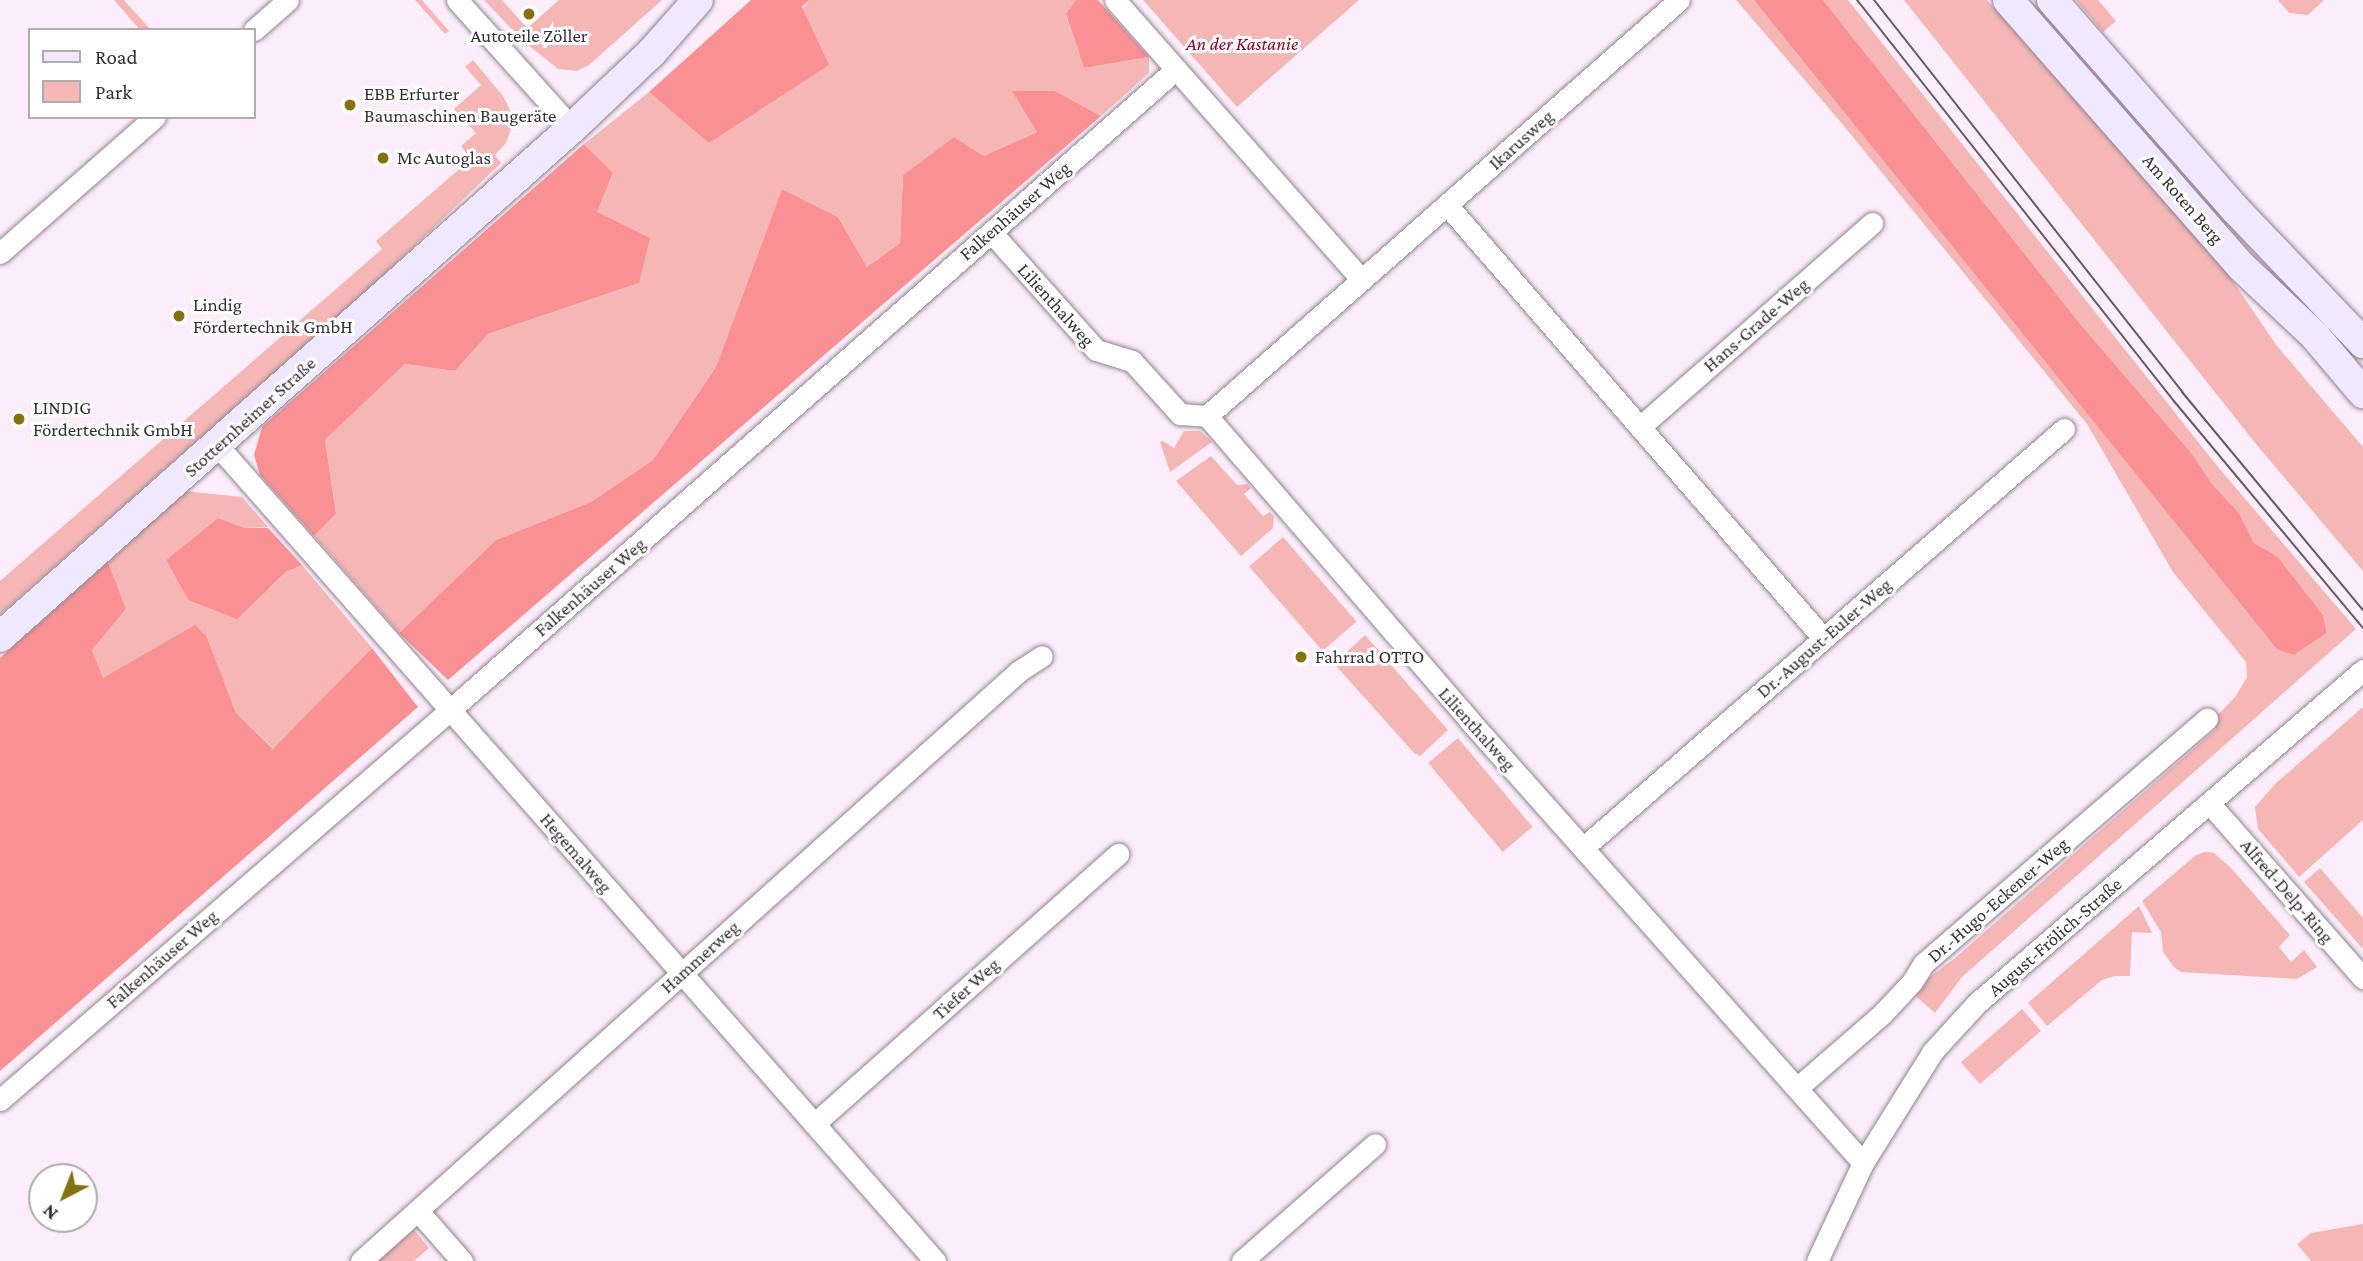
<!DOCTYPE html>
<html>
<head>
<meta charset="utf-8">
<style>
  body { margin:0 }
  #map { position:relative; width:2363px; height:1261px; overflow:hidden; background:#fcedfb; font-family:"Crimson Pro",serif }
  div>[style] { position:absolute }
  .green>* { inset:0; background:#f5b6b6; transform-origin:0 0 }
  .forest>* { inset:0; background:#f99194 }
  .roads { filter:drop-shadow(0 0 2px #908390) drop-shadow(0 0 2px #908390) }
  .minor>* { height:21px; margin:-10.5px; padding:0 10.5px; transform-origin:10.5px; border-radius:10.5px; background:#fff }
  .secondary>* { height:30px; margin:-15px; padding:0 15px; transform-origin:15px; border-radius:15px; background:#f0e8fe }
  .tram>* { height:2px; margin:-1px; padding:0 1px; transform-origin:1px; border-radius:1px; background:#635b63 }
  .dots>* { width:19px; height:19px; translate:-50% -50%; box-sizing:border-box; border:4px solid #fff; border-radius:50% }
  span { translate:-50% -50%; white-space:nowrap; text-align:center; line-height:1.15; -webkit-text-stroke:6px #fff; paint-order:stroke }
  .poi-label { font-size:19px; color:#363036 }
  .left { translate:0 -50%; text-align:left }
  .park-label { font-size:19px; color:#870624; font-style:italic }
  .street-label { font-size:19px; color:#363036 }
  .legend { position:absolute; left:28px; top:28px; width:228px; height:91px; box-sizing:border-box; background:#fff; border:2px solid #afacaf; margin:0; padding:9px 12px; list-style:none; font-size:21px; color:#363036 }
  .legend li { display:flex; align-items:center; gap:14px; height:35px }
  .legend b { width:35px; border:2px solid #afacaf }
  .north { position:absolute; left:28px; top:1163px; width:70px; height:70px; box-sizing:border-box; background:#fff; border:2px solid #afacaf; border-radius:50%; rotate:222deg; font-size:19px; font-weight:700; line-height:28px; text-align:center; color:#363036 }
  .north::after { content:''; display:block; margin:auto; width:24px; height:32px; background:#847111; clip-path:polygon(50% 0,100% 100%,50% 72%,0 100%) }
</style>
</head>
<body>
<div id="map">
  <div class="green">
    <i style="clip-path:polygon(114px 0,124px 0,151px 30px,140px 30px)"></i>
    <i style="clip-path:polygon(415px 0,422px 0,449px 31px,445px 34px)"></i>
    <i style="clip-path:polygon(484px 0,502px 0,527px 28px,559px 0,662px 0,589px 65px,577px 71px,558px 69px,522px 40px)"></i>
    <i style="clip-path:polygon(809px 0,1076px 0,1066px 15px,1084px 68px,1149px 57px,1149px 73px,1101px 116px,1055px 91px,1013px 91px,1037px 132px,984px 156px,954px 137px,903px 175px,900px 243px,867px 267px,838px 217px,782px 189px,716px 367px,653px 460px,591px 502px,496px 540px,399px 633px,314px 536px,336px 514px,325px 440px,405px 364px,455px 371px,488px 334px,639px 283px,597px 211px,613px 174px,584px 144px,649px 92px,710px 143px)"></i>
    <i style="clip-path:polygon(1143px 0,1359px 0,1237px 107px)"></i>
    <i style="clip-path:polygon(1736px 0,1754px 0,2294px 655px,2327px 633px,2323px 615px,2278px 557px,2254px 543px,2239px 513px,2212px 484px,2193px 455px,2081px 325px,1823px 0,1848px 0,2218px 467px,2356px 629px,1962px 977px,1935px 1013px,1911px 992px,1955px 958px,2216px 729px,2214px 719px,2235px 697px,2247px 677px,2246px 662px,2173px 572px,2087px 424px,1839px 120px)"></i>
    <i style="clip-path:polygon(1904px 0,1987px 0,2226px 271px,2277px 346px,2363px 447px,2363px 571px,2256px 444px)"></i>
    <i style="clip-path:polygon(2076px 0,2098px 0,2116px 21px,2103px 32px)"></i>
    <i style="clip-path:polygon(2278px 0,2324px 0,2308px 15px,2289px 13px)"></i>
    <i style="clip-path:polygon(473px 60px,503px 96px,511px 112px,511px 129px,506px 143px,495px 155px,501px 163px,386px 273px,0 615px,0 581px,382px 249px,376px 241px,471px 159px,461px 146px,476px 133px,454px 109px,481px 85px,465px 67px)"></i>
    <i style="clip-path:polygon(1184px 431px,1200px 431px,1212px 442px,1170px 472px,1160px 442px,1163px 441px,1174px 448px)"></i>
    <i style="clip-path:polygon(1211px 456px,1237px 485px,1247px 484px,1251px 488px,1244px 494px,1263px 516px,1270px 512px,1274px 517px,1273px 528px,1241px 556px,1176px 481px)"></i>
    <i style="clip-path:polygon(185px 491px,242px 497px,268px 527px,245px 528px,218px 518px,166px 560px,188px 600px,270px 588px,286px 572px,302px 565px,372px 648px,274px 749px,236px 713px,207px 637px,103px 679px,92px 650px,126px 609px,108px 562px)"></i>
    <i style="left:1283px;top:537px;width:112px;height:45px;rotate:49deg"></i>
    <i style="clip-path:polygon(1365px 635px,1448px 730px,1420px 756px,1414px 753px,1337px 667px,1336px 662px)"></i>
    <i style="clip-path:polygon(2363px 707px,2363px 820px,2299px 877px,2258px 829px,2255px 807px,2275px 784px)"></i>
    <i style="left:1458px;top:738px;width:116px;height:39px;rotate:50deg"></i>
    <i style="clip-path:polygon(2205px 852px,2214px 853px,2231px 868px,2290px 935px,2279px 947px,2291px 962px,2304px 950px,2317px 967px,2297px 979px,2181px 972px,2174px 967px,2163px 952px,2161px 932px,2142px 901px,2196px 855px)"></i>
    <i style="clip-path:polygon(2320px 868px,2363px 918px,2363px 949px,2304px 882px)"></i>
    <i style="clip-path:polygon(2139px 906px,2152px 933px,2132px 932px,2130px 976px,2115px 976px,2102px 980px,2047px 1026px,2028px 1003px)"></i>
    <i style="left:2022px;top:1009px;width:29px;height:81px;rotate:49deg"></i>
    <i style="clip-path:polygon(2363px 1224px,2363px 1261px,2311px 1261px,2297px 1244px,2311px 1233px)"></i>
    <i style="clip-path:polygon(414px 1230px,429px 1248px,414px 1261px,378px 1261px)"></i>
  </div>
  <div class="forest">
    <i style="clip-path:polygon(751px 0,809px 0,802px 7px,829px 65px,709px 143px,649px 92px)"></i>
    <i style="clip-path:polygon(1076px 0,1098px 0,1149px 57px,1084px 68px,1066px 14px)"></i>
    <i style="clip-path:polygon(1754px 0,1823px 0,2081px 325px,2193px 455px,2212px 484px,2239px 513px,2254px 543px,2278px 557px,2323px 615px,2327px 633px,2294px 655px,2277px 649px)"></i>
    <i style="clip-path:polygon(1012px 91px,1055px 91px,1101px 116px,448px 680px,399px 633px,496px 540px,591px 502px,653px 460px,716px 367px,782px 189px,838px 217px,867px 267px,900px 243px,903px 175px,954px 137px,984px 156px,1037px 132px)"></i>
    <i style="clip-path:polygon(584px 144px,613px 173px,597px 212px,650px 238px,639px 283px,488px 334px,455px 371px,405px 364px,325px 440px,336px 514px,314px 536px,260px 475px,254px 455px,262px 427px)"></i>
    <i style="clip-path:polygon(218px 518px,245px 528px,268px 528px,302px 565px,286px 572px,237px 619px,188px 600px,166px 560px)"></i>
    <i style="clip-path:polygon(108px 562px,126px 609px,92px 650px,103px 678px,195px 625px,207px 637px,236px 713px,273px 749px,372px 648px,418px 707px,0 1071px,0 658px)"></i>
  </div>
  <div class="roads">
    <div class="minor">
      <i style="left:457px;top:0;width:172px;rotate:48.1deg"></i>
      <i style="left:1115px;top:0;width:372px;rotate:48.6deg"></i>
      <i style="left:254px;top:30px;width:45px;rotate:-41.4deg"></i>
      <i style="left:1447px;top:205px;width:573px;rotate:49.03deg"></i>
      <i style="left:991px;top:232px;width:158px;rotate:48.3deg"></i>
      <i style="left:1096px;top:350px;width:38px;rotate:17deg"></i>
      <i style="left:1132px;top:361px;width:72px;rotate:47.8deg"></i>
      <i style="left:1180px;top:414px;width:27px;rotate:4deg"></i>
      <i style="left:1207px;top:416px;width:401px;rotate:49.2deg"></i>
      <i style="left:1469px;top:720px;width:593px;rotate:48.35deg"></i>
      <i style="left:0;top:253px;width:206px;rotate:-41.3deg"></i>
      <i style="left:1207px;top:416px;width:629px;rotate:-41.39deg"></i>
      <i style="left:1640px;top:427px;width:309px;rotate:-41.3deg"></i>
      <i style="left:218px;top:446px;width:1086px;rotate:48.66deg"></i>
      <i style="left:2210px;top:804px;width:232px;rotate:48.7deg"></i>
      <i style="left:1583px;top:848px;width:638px;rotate:-41.06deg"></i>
      <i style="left:1797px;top:1088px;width:113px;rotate:-41deg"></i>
      <i style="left:1882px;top:1014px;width:44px;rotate:-46.8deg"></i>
      <i style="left:1912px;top:982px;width:22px;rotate:-58deg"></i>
      <i style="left:1924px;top:963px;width:374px;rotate:-40.8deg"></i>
      <i style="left:0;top:1100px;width:595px;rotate:-40.91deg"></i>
      <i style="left:450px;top:710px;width:968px;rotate:-41.44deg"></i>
      <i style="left:814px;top:1124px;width:407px;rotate:-41.6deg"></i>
      <i style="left:418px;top:1211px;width:67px;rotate:48.7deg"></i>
      <i style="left:361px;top:1261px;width:884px;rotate:-41.88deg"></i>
      <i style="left:1019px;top:671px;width:27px;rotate:-33deg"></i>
      <i style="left:1242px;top:1261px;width:177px;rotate:-41.3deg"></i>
      <i style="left:1817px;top:1261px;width:108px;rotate:-64.9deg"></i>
      <i style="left:1863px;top:1163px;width:132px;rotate:-58deg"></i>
      <i style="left:1933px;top:1051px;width:65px;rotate:-47.5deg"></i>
      <i style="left:1977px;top:1003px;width:510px;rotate:-40.78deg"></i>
    </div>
    <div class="secondary">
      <i style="left:2008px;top:0;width:355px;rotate:48.8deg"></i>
      <i style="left:2242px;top:267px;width:100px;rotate:43.4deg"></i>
      <i style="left:2315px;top:336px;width:75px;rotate:49.9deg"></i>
      <i style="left:2052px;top:0;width:279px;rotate:48.8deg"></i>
      <i style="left:2236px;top:210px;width:184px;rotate:46.3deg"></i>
      <i style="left:0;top:637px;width:766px;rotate:-41.66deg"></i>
      <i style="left:572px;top:128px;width:110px;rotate:-43.5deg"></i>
      <i style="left:652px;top:52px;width:69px;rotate:-48.5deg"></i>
    </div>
  </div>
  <div class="tram">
    <i style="left:1857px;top:0;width:510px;rotate:51.69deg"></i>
    <i style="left:2173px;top:400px;width:297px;rotate:50.2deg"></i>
    <i style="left:1874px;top:0;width:499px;rotate:51.8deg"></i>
    <i style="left:2182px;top:392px;width:283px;rotate:50.3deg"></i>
  </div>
  <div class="dots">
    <i style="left:529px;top:14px;background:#847111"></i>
    <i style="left:350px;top:105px;background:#847111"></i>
    <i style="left:383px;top:158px;background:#847111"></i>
    <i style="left:179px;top:316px;background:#847111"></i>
    <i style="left:19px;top:419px;background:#847111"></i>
    <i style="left:1301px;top:657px;background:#847111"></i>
  </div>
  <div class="poi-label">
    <span style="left:529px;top:36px">Autoteile Zöller</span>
    <span class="left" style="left:364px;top:105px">EBB Erfurter<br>Baumaschinen Baugeräte</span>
    <span class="left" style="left:397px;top:158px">Mc Autoglas</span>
    <span class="left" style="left:193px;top:316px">Lindig<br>Fördertechnik GmbH</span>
    <span class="left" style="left:33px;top:419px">LINDIG<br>Fördertechnik GmbH</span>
    <span class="left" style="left:1315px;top:657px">Fahrrad OTTO</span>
  </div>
  <div class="park-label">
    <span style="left:1242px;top:44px">An der Kastanie</span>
  </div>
  <div class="street-label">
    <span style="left:1521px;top:140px;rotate:-42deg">Ikarusweg</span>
    <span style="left:2183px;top:199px;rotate:49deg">Am Roten Berg</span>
    <span style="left:1015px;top:211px;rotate:-41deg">Falkenhäuser Weg</span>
    <span style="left:1056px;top:305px;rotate:48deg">Lilienthalweg</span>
    <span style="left:1756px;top:325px;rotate:-41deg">Hans-Grade-Weg</span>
    <span style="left:250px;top:417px;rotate:-42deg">Stotternheimer Straße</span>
    <span style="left:590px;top:587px;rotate:-41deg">Falkenhäuser Weg</span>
    <span style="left:1824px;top:638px;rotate:-41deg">Dr.-August-Euler-Weg</span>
    <span style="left:1477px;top:729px;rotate:48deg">Lilienthalweg</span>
    <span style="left:576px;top:853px;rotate:49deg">Hegemalweg</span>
    <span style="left:2287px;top:891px;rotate:49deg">Alfred-Delp-Ring</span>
    <span style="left:1998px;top:900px;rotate:-41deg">Dr.-Hugo-Eckener-Weg</span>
    <span style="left:2055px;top:937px;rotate:-41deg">August-Frölich-Straße</span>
    <span style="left:700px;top:957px;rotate:-42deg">Hammerweg</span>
    <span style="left:162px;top:959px;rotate:-41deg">Falkenhäuser Weg</span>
    <span style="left:966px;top:989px;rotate:-42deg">Tiefer Weg</span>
  </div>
  <ul class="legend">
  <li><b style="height:9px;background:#f0e8fe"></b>Road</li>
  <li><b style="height:19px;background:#f5b6b6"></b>Park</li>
  </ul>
  <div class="north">N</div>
</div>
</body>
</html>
